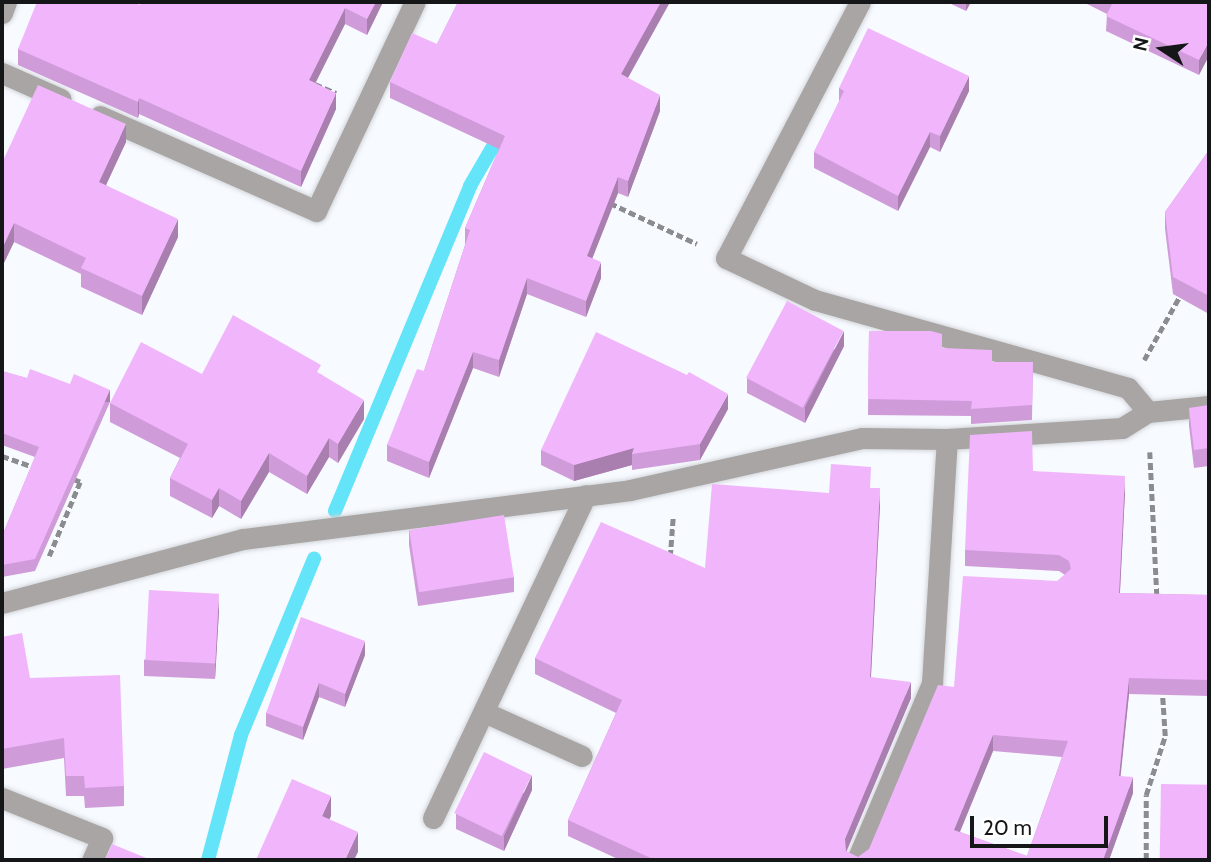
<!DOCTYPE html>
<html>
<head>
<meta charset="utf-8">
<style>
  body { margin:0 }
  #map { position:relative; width:1211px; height:862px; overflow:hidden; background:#f7faff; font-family:Cabin,sans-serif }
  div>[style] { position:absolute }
  .stream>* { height:14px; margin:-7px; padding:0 7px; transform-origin:7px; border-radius:7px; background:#64e4f9 }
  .path>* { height:4.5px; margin-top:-2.25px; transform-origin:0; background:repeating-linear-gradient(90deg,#8a8c8f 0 7px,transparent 0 10.5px) }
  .roads { filter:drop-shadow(0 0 2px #d3d6da) drop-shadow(0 0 2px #d3d6da) }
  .minor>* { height:21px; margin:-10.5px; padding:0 10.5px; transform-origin:10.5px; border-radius:10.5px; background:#a8a5a4 }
  .wall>* { inset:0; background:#cf9cd9 }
  .shaded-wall>* { inset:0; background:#a97fb0; transform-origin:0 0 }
  .building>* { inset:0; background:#f1b5fc; transform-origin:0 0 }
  span { translate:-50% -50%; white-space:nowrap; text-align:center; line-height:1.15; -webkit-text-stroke:5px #fff; paint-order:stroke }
  .frame { position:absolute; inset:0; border:4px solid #151618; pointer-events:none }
  .north { position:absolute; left:1127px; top:14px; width:70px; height:70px; -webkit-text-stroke:5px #fff; paint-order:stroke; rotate:283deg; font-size:19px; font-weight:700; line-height:28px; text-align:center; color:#151618 }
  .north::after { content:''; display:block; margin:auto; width:24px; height:32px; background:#151618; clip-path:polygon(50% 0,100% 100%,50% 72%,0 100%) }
  .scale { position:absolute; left:970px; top:816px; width:138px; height:32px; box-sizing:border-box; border:4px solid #151618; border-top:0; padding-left:9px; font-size:21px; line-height:24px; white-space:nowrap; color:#151618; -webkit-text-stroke:5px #fff; paint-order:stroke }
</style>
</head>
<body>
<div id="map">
  <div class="stream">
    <i style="left:335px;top:511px;width:352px;rotate:-67.4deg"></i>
    <i style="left:470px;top:186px;width:64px;rotate:-59.8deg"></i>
    <i style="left:208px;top:860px;width:129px;rotate:-75.2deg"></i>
    <i style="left:241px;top:735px;width:191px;rotate:-67.5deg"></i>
  </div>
  <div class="path">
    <i style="left:315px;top:84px;width:23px;rotate:23deg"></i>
    <i style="left:610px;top:203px;width:96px;rotate:25.2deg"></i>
    <i style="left:1144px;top:360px;width:76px;rotate:-60.7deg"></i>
    <i style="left:1150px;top:452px;width:145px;rotate:87.2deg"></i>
    <i style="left:2px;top:456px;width:37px;rotate:19deg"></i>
    <i style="left:49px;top:556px;width:80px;rotate:-67.3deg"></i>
    <i style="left:80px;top:482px;width:9px;rotate:-159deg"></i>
    <i style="left:670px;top:557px;width:40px;rotate:-85.7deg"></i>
    <i style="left:1146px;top:860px;width:65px;rotate:-90deg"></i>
    <i style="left:1146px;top:795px;width:62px;rotate:-72.1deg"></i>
    <i style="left:1165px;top:736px;width:47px;rotate:-93.7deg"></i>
  </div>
  <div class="roads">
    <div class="minor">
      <i style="left:860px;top:2px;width:289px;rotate:117.6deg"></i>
      <i style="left:726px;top:258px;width:98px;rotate:25.3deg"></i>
      <i style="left:815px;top:300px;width:325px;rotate:15.7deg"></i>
      <i style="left:1128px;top:388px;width:31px;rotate:50deg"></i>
      <i style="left:2px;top:13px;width:12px;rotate:-70deg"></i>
      <i style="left:2px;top:73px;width:64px;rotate:23.8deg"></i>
      <i style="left:100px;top:116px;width:236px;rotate:23.7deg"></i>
      <i style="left:316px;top:211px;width:231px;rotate:-64.7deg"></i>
      <i style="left:2px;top:603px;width:249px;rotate:-14.9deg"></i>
      <i style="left:243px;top:539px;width:390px;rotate:-7.2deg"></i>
      <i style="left:630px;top:490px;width:238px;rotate:-12.6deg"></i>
      <i style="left:862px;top:438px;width:85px;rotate:0.7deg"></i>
      <i style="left:947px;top:439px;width:175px;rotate:-3.6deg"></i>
      <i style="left:1122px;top:428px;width:31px;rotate:-32deg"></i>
      <i style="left:1148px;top:412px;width:61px;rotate:-5.6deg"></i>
      <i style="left:484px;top:712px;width:107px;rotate:24.2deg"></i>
      <i style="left:2px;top:798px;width:108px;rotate:21.8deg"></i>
      <i style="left:102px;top:838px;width:24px;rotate:114deg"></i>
      <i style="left:433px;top:818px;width:357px;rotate:-64.7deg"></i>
      <i style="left:857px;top:860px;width:192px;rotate:-67deg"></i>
      <i style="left:932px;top:683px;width:244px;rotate:-86.5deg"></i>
    </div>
  </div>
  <div class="wall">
    <i style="clip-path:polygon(383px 2px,367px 35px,345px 24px,315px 83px,336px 109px,301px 187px,139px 114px,138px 118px,18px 65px,18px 49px,140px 5px)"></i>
    <i style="clip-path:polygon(458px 2px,670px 2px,628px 78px,660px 111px,628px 197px,618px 193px,592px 258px,601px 278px,586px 317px,527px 294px,499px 377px,473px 368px,429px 478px,387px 461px,387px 445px,424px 371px,465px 245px,465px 228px,499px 149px,390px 98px,390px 82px,437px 44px)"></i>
    <i style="clip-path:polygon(947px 2px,971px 2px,966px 11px)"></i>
    <i style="clip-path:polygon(1083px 2px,1209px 2px,1199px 75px,1106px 31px,1107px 14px)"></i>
    <i style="clip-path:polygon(839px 88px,969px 91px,940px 152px,930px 147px,898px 211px,814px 168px,814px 152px,839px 102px)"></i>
    <i style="clip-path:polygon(126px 142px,106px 185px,178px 237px,142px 315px,81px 287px,81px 274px,14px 242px,2px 267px,2px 163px)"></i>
    <i style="clip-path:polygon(1209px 150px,1209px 314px,1173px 294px,1165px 229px,1165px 212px)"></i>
    <i style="clip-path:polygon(869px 331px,992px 362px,1033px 362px,1032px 420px,971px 424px,971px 416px,868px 415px)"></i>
    <i style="clip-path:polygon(844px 346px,805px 423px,747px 393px,747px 378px)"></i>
    <i style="clip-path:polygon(2px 371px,110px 402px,35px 571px,2px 577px,2px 536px,35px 457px,2px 445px)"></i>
    <i style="clip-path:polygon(202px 374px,321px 374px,364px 419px,338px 463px,329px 457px,307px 494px,269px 472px,241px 519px,219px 506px,212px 518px,170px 496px,170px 478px,180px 458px,110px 422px,110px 403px)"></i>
    <i style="clip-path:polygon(1209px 405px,1209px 466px,1194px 468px,1189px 426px,1189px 408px)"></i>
    <i style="clip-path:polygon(728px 409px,700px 460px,632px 470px,632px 465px,574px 481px,541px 465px,541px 450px)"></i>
    <i style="clip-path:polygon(evenodd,1033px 471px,1125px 492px,1120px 593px,1209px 595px,1209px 696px,1129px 694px,1120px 776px,1133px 793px,1109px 860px,620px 860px,568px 836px,568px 820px,616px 713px,535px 674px,535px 658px,705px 568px,829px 493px,871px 488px,880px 505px,871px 677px,911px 698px,846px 851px,858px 857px,869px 849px,954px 687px,1065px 575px,1059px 571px,965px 566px,965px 550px,1033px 471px,993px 751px,1062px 757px,1027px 856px,960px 832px,993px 751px)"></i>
    <i style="clip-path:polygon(409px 530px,514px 577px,514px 592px,418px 606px,409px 545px)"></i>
    <i style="clip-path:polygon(219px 610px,215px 679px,144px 676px,144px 660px)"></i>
    <i style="clip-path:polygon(2px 637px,30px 678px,124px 786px,124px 806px,85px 808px,84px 796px,66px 796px,64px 758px,2px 769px)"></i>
    <i style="clip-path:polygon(365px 655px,345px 707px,319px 697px,303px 740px,266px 726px,266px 713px)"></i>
    <i style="clip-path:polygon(532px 790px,504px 851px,456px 829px,456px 814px)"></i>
  </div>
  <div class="shaded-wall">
    <i style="clip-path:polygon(376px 2px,383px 2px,367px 35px,367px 19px)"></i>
    <i style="clip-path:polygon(661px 2px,670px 2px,621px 90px,621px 74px)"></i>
    <i style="clip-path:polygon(966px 2px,971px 2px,966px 11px)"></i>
    <i style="clip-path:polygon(345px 8px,345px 24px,309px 96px,309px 80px)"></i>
    <i style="clip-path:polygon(1209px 41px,1209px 56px,1199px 75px,1199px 60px)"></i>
    <i style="clip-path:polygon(969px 76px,969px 91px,940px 152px,940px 136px)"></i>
    <i style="clip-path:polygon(336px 93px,336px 109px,301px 187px,301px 171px)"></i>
    <i style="clip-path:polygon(660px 95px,660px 111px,628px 197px,628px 181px)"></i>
    <i style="clip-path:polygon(139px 98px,139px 114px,138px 118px,138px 102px)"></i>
    <i style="clip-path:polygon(126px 124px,126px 142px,99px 200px,99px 182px)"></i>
    <i style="clip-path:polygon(930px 132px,930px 147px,898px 211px,898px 196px)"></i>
    <i style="clip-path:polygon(618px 177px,618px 193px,587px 272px,587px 256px)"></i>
    <i style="clip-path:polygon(178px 219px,178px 237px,142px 315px,142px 296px)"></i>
    <i style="clip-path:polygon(14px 223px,14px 242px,2px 267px,2px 249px)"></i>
    <i style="clip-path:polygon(601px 262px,601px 278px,586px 317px,586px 301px)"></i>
    <i style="clip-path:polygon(527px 278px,527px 294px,499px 377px,499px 360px)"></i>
    <i style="clip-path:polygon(844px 331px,844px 346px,805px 423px,805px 407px)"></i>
    <i style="clip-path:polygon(473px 352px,473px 368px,429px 478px,429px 462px)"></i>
    <i style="left:110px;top:390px;width:12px;height:185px;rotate:90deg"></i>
    <i style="clip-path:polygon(728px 394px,728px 409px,700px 460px,700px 444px)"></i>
    <i style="clip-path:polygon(364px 400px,364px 419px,338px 463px,338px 444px)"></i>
    <i style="clip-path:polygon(329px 438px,329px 457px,307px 494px,307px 476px)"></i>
    <i style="clip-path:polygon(634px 448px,632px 454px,632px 465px,574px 481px,574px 465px)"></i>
    <i style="clip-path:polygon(269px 453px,269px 472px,241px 519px,241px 501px)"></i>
    <i style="clip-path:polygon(1125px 476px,1125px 492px,1119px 609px,1119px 593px)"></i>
    <i style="clip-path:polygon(219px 488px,219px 506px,212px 518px,212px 500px)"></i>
    <i style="clip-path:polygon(880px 488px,880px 505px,870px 693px,870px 677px)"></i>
    <i style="clip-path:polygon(219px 594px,219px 610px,215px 679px,215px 664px)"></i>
    <i style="clip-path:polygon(365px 641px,365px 655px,345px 707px,345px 694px)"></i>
    <i style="clip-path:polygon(1129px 678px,1129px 694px,1119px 792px,1119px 776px)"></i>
    <i style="clip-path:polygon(911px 682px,911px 698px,845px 855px,845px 839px)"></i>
    <i style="clip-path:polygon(319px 683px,319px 697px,303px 740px,303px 727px)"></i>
    <i style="clip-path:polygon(993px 735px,993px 751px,954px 846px,954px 830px)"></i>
    <i style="clip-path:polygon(532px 775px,532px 790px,504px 851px,504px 836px)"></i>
    <i style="clip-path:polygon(1133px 777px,1133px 793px,1109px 860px,1103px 860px)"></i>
    <i style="clip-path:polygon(331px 796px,331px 816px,322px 836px,322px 816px)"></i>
    <i style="clip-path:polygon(358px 832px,358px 852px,354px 860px,345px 860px)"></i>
  </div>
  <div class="building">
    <i style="clip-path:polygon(37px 2px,133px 2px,140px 5px,141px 2px,376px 2px,367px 19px,345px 8px,309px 80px,336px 93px,301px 171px,139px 98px,138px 102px,18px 49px)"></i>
    <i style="clip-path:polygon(458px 2px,661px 2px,621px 74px,660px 95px,628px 181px,618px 177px,587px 256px,601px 262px,586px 301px,527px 278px,499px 360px,473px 352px,429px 462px,387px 445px,417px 369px,424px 371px,470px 230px,465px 228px,505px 136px,390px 82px,412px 33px,437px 44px)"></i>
    <i style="clip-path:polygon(1113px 2px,1209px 2px,1209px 41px,1199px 60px,1106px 16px)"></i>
    <i style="clip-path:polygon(868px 28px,969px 76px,940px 136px,930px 132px,898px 196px,814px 152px,844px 91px,839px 88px)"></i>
    <i style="clip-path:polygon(38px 85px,126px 124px,99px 182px,178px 219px,142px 296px,81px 268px,86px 258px,14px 223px,2px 249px,2px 163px)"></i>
    <i style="clip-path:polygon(1209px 150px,1209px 296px,1173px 277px,1165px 212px)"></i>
    <i style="left:787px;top:301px;width:64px;height:87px;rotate:28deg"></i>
    <i style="clip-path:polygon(233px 315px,321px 365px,317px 372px,364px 400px,338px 444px,329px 438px,307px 476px,269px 453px,241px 501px,219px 488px,212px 500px,170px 478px,188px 444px,110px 403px,141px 342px,202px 374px)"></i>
    <i style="clip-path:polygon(869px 331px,931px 331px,942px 334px,942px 348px,992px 350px,992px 362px,1033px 362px,1032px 405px,971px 409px,972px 401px,868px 399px)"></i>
    <i style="clip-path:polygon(596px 332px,687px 375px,689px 372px,728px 394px,700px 444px,632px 454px,634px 448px,574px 465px,541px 450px)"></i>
    <i style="clip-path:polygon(30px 369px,70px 384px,74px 374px,110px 390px,35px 559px,2px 565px,2px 536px,39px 447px,2px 433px,2px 371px,27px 378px)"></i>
    <i style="clip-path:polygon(1209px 405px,1209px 448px,1194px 450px,1189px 408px)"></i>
    <i style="clip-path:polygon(evenodd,1032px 431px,1033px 471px,1125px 476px,1119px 593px,1209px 595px,1209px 680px,1129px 678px,1119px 776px,1133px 777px,1103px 860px,655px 860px,568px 820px,622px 700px,535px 658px,601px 522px,705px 568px,712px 484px,829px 493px,831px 464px,871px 467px,870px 488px,880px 488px,870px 677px,911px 682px,845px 839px,846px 851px,858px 857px,869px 849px,938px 685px,954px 687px,963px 576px,1057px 581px,1071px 569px,1069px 561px,1059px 555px,965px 550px,970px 435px,1032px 431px,993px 735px,1068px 741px,1027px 856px,954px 830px,993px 735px)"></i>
    <i style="left:504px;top:515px;width:63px;height:96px;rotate:81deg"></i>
    <i style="left:149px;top:590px;width:70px;height:70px;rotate:3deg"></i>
    <i style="clip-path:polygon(301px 617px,365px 641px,345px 694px,319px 683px,303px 727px,266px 713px)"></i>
    <i style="clip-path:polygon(22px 633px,30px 678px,120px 675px,124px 786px,85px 788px,84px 776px,66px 776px,64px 738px,2px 749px,2px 637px)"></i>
    <i style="left:484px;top:752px;width:53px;height:68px;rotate:26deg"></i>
    <i style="clip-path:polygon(292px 779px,331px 796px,322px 816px,358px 832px,345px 860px,256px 860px)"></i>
    <i style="left:1161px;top:784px;width:48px;height:76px;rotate:1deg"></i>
    <i style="clip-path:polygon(112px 844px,151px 860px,105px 860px)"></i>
  </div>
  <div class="frame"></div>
  <div class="north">N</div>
  <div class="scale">20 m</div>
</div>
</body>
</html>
